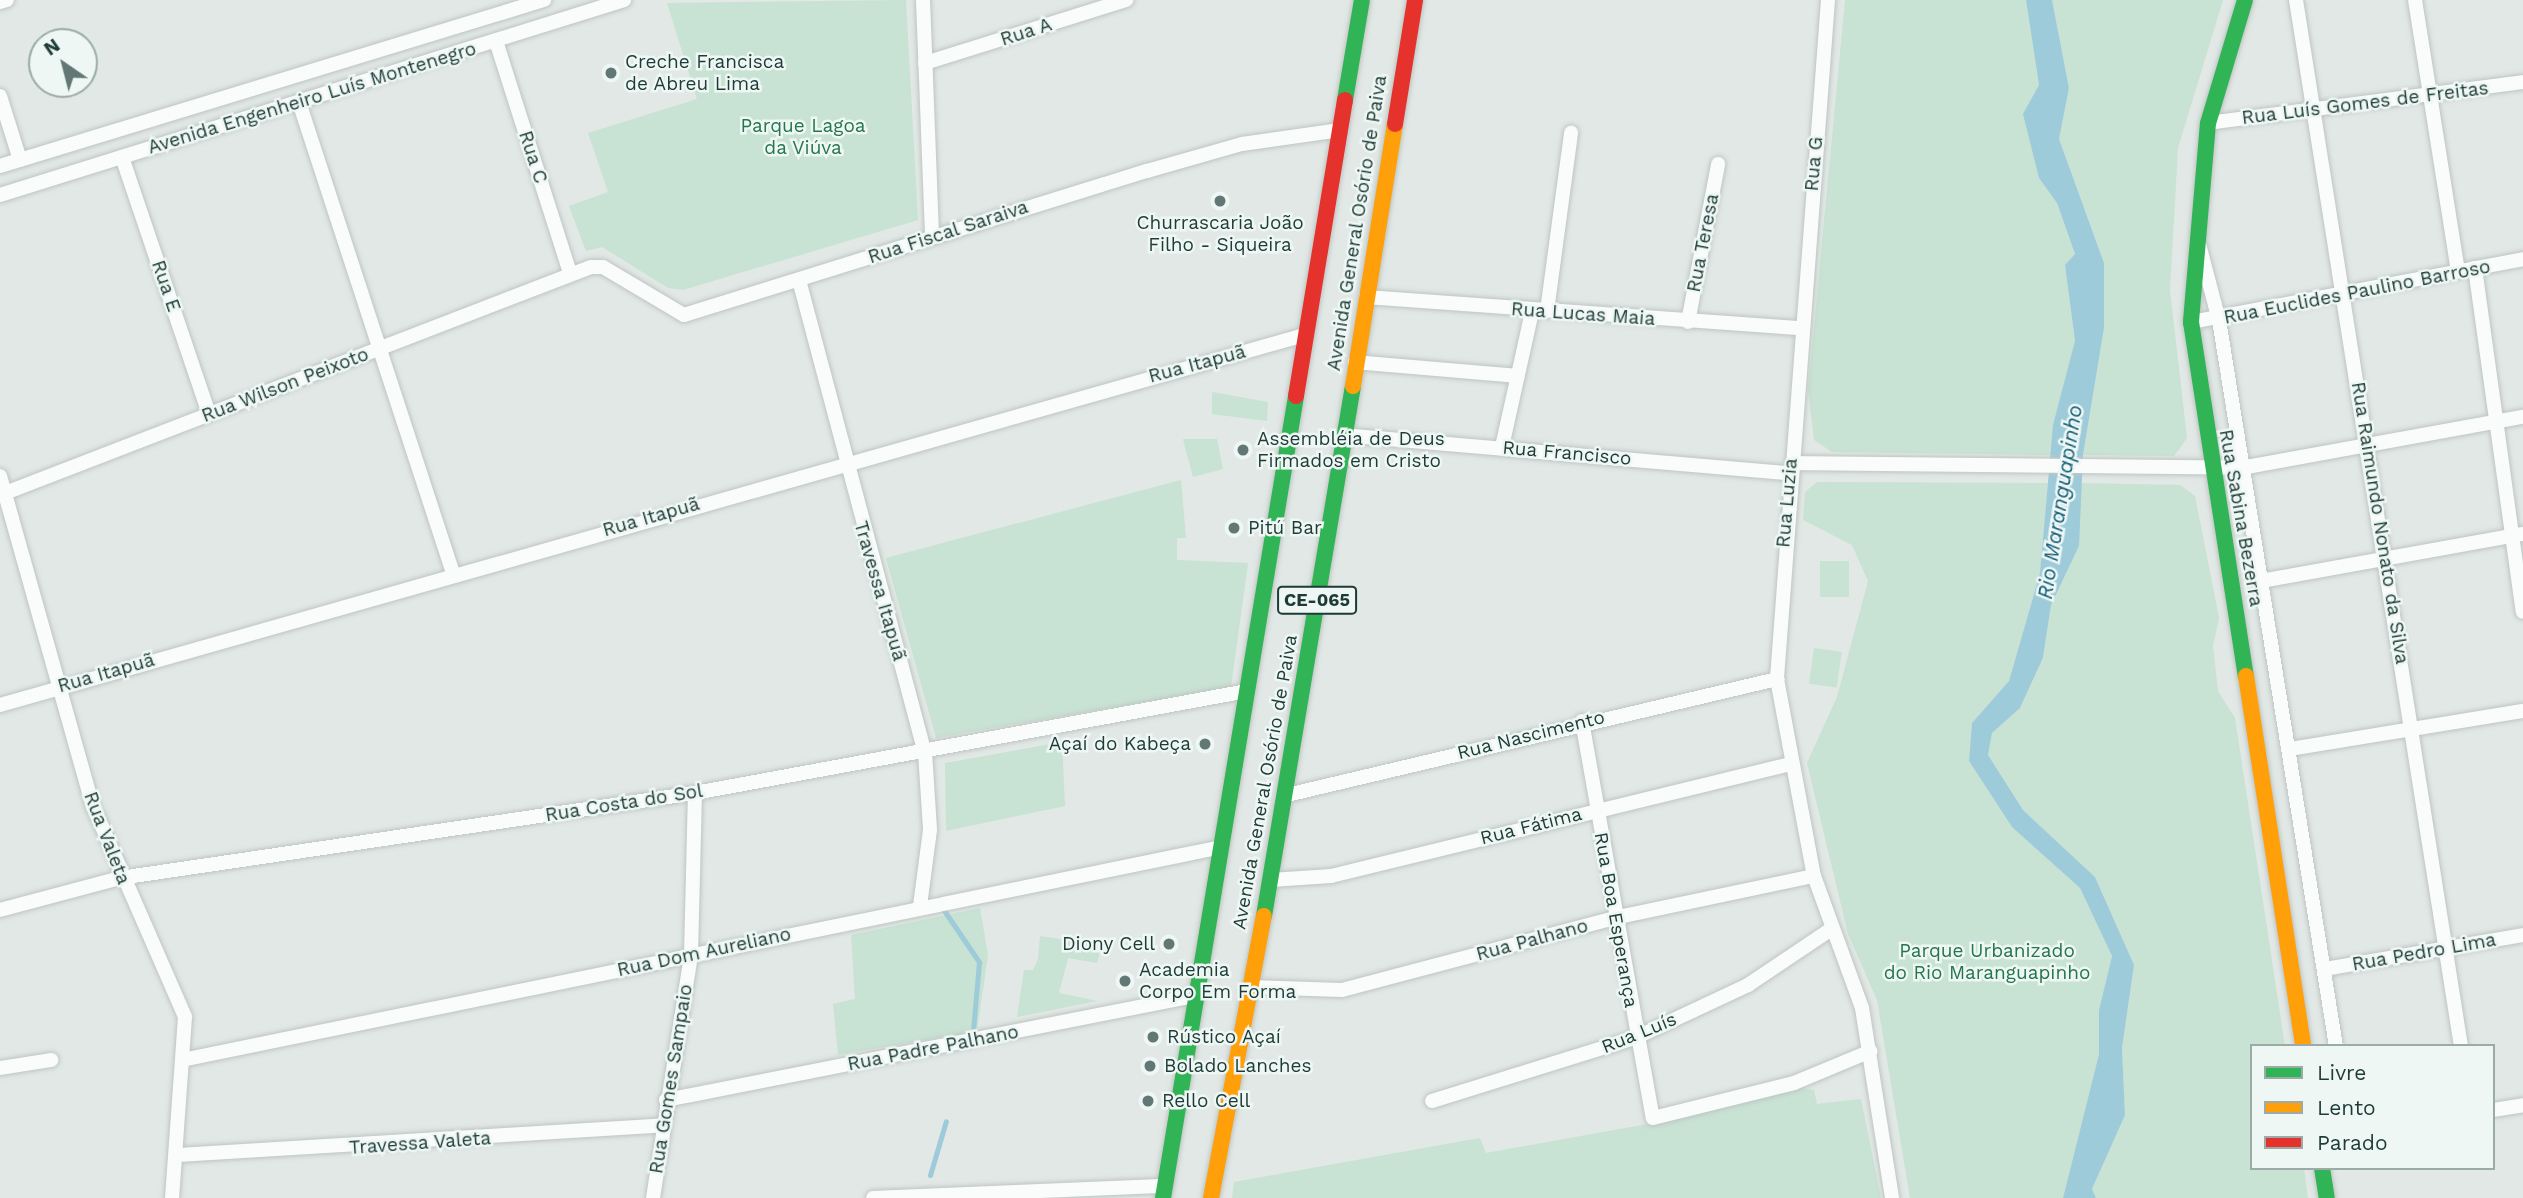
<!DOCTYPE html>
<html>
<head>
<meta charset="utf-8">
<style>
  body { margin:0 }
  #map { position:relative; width:2523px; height:1198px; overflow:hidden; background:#e1e8e5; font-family:"Work Sans",sans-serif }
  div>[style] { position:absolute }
  .green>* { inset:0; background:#c8e2d3; transform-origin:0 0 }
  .water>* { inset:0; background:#9dcbda }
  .stream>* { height:5px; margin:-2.5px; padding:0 2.5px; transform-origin:2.5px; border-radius:2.5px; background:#9dcbda }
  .roads { filter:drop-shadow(0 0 2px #bec5c2) drop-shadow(0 0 2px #bec5c2) }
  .street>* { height:14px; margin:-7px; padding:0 7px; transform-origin:7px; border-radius:7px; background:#fafcfb }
  .fast>* { height:16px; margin:-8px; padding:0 8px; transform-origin:8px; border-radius:8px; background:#30b455 }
  .slow>* { height:16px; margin:-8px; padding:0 8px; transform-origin:8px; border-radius:8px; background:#ff9f0a }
  .jam>* { height:16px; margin:-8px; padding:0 8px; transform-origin:8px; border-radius:8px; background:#e5322d }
  .dots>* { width:19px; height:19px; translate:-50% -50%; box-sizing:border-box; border:4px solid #eef7f4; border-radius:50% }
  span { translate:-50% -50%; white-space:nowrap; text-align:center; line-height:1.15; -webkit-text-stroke:5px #eef7f4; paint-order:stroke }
  .shield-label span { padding:2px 5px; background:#eef7f4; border:2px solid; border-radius:5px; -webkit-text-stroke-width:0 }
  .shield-label { font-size:18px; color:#1e3b37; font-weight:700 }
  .street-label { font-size:19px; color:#1e3b37 }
  .poi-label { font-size:19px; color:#1e3b37 }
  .left { translate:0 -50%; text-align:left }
  .right { translate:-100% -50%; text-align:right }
  .park-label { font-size:19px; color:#25754e }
  .water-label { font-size:21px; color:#145e7b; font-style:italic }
  .legend { position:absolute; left:2250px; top:1044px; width:245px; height:126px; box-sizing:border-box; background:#eef7f4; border:2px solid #9baca8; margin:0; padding:9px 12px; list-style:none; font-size:21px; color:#1e3b37 }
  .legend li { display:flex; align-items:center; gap:14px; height:35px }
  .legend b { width:35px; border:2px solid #9baca8 }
  .north { position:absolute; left:28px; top:28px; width:70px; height:70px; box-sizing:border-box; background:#eef7f4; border:2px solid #9baca8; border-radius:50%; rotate:325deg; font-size:19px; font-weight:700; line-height:28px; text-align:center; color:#1e3b37 }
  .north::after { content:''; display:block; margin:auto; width:24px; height:32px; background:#627874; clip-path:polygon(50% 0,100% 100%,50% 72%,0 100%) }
</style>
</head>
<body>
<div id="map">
  <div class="green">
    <i style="clip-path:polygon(906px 0,918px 220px,683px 290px,668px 288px,602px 247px,586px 251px,569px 206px,608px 192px,588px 133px,697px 99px,667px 3px)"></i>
    <i style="clip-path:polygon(1845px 0,2026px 0,2039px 85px,2039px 178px,2057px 203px,2075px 254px,2065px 265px,2075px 341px,2051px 455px,1832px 452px,1814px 440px,1808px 390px)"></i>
    <i style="clip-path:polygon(2052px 0,2223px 0,2178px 148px,2170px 290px,2187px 438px,2174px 456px,2083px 455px,2104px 328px,2104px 263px,2059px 139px,2069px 88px)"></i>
    <i style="clip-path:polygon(1212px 392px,1268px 402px,1267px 421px,1212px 414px)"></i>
    <i style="clip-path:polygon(1183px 439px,1217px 439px,1223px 469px,1193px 477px)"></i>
    <i style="clip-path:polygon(1181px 480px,1186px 538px,1177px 538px,1177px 560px,1248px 563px,1231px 687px,936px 738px,886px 558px)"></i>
    <i style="clip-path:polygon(1817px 482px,2048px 483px,2040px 573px,2009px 681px,1972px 723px,1969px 761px,2012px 827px,2080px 888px,2112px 956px,2099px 1010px,2099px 1054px,2063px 1198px,1910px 1198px,1877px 1000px,1848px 934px,1807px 763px,1837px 697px,1868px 581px,1852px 545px,1803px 520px,1805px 492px)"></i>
    <i style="clip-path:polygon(2079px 483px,2180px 485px,2195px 496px,2219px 618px,2213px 646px,2218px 691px,2235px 718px,2285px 1046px,2252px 1046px,2252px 1168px,2304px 1168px,2308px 1198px,2096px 1198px,2092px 1189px,2125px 1114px,2122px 1048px,2134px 965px,2095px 877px,2023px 810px,1988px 755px,1992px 733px,2020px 708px,2043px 659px,2051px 605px,2079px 546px)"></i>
    <i style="left:1820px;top:561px;width:29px;height:36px"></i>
    <i style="left:1814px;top:648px;width:28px;height:36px;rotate:8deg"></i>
    <i style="clip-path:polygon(1062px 742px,1065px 806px,946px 831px,945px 763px)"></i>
    <i style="clip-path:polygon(980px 908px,988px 955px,977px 1031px,838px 1055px,833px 1004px,855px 999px,851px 935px)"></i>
    <i style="clip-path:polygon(1040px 936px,1102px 945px,1097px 963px,1068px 958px,1059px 993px,1097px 1001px,1017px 1017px,1024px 970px,1033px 970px,1038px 959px)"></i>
    <i style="clip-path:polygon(1790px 1086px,1814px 1090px,1817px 1104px,1861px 1099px,1881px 1198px,1232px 1198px,1234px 1182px,1480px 1138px,1486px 1153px,1653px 1123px)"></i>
  </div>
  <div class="water">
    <i style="clip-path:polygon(2026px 0,2052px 0,2069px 88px,2059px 139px,2104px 263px,2104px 328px,2083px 455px,2079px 546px,2051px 605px,2043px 658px,2020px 708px,1992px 733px,1988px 755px,2023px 810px,2095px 877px,2134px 965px,2122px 1048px,2125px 1115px,2092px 1189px,2096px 1198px,2063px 1198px,2099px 1054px,2099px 1010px,2112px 956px,2080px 888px,2012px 827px,1969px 761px,1972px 723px,2009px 681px,2040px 573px,2053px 425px,2075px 341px,2065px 265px,2075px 254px,2057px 203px,2039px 178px,2023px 114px,2039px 85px)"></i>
  </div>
  <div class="stream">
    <i style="left:941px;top:906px;width:68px;rotate:55.8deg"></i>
    <i style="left:979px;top:962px;width:68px;rotate:95deg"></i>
    <i style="left:930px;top:1175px;width:56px;rotate:-73.5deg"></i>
  </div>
  <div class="roads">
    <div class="street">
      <i style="left:923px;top:0;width:235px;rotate:87.8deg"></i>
      <i style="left:1828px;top:0;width:681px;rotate:94.3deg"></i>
      <i style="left:1777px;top:679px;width:200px;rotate:79.4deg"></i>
      <i style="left:1814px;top:876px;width:140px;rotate:70deg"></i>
      <i style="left:1862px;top:1008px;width:192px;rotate:81deg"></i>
      <i style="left:2296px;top:0;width:1059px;rotate:81.04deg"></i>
      <i style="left:2415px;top:0;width:274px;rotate:81deg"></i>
      <i style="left:0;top:2px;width:7px;rotate:-16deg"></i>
      <i style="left:496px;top:41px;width:244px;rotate:72.3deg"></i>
      <i style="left:925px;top:63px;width:211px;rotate:-17.4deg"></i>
      <i style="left:0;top:96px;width:67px;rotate:72.6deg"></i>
      <i style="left:299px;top:102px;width:496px;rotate:71.9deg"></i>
      <i style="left:2208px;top:123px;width:318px;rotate:-7.4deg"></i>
      <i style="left:122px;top:157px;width:271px;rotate:71.3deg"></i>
      <i style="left:0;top:166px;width:569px;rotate:-16.97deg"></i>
      <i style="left:0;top:195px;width:654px;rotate:-17.35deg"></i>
      <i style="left:2199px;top:244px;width:79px;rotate:75.3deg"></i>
      <i style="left:2219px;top:320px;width:735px;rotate:80.85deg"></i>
      <i style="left:2475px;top:268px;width:347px;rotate:82.1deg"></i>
      <i style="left:799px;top:280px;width:489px;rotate:75.1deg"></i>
      <i style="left:925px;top:752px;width:78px;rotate:86.3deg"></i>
      <i style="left:930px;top:830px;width:77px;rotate:97.5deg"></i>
      <i style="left:1366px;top:297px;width:436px;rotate:4.1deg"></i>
      <i style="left:1547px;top:311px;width:180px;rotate:-82.3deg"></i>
      <i style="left:1688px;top:322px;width:161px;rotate:-79.2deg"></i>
      <i style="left:2191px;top:322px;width:338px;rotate:-10.7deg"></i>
      <i style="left:1355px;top:362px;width:163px;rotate:4.9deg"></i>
      <i style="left:1343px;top:435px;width:449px;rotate:4.9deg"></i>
      <i style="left:1502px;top:447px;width:138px;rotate:-77.5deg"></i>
      <i style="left:1792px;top:463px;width:449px;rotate:0.6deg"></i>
      <i style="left:2241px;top:468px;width:287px;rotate:-10.3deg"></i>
      <i style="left:0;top:476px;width:343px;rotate:74.3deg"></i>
      <i style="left:93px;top:806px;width:230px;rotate:66.4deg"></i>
      <i style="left:185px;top:1017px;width:181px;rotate:94.1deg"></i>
      <i style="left:0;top:495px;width:633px;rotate:-21.1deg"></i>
      <i style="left:591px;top:267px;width:12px"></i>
      <i style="left:603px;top:267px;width:94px;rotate:30.7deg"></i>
      <i style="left:684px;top:315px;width:485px;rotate:-17.3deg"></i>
      <i style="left:1147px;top:171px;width:99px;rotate:-15.9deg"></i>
      <i style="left:1242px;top:144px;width:99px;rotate:-8.1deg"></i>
      <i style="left:2261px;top:581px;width:266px;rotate:-10.2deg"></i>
      <i style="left:0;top:705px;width:1355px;rotate:-15.84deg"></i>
      <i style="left:1582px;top:721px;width:403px;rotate:79.9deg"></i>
      <i style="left:1653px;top:1118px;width:145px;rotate:-13.9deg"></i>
      <i style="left:1794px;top:1083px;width:83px;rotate:-22.6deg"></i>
      <i style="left:2290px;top:749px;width:236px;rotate:-9.3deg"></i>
      <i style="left:1287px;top:795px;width:504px;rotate:-13.32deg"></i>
      <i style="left:1271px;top:880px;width:60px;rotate:-3.8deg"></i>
      <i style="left:1331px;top:876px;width:471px;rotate:-13.7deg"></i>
      <i style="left:0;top:910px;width:124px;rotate:-14.9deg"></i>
      <i style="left:120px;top:878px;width:581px;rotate:-8.41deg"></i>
      <i style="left:695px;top:793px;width:561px;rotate:-10.47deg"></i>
      <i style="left:2325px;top:969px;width:201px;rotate:-9.7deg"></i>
      <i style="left:1249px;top:987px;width:93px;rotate:1.8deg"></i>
      <i style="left:1342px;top:990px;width:281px;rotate:-14.8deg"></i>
      <i style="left:1614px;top:918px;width:204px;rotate:-11.9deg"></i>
      <i style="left:187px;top:1059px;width:1056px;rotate:-11.58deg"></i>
      <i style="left:0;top:1068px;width:52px;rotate:-8.9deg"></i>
      <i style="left:666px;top:1100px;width:543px;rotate:-11.14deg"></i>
      <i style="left:1432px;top:1101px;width:215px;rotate:-17.3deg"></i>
      <i style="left:1637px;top:1037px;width:123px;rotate:-25.1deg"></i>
      <i style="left:1748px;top:985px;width:99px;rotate:-33.9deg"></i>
      <i style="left:2493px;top:1110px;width:30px;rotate:-9deg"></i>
      <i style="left:177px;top:1155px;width:486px;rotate:-3.5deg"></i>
      <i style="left:653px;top:1198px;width:246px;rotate:-81.1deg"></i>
      <i style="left:691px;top:955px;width:162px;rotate:-88.6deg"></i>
      <i style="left:873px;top:1198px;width:292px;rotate:-2.4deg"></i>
    </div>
    <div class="fast">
      <i style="left:2245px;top:0;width:128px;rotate:106.7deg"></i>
      <i style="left:2208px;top:123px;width:200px;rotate:94.9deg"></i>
      <i style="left:2191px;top:322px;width:358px;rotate:81.2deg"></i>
      <i style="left:1345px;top:100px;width:101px;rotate:-80.4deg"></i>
      <i style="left:1264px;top:916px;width:537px;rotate:-80.47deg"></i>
      <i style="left:2322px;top:1168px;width:30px;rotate:81deg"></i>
      <i style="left:1163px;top:1198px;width:813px;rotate:-80.58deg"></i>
    </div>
    <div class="slow">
      <i style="left:1353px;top:386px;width:265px;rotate:-80.9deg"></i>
      <i style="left:2246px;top:676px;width:374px;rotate:81.2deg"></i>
      <i style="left:1211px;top:1198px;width:287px;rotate:-79.4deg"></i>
    </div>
    <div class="jam">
      <i style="left:1395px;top:124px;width:126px;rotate:-80.8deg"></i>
      <i style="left:1296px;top:396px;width:300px;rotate:-80.6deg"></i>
    </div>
  </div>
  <div class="dots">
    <i style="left:611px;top:73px;background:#627874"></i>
    <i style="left:1220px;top:201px;background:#627874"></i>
    <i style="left:1243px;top:450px;background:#627874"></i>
    <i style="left:1234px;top:528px;background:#627874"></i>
    <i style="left:1205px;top:744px;background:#627874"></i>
    <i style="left:1169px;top:944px;background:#627874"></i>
    <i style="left:1125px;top:981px;background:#627874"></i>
    <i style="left:1153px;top:1037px;background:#627874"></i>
    <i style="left:1150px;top:1066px;background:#627874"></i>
    <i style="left:1148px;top:1101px;background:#627874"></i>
  </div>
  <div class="shield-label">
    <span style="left:1317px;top:600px">CE-065</span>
  </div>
  <div class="street-label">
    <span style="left:1026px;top:32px;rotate:-18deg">Rua A</span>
    <span style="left:312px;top:98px;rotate:-17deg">Avenida Engenheiro Luís Montenegro</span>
    <span style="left:2365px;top:103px;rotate:-7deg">Rua Luís Gomes de Freitas</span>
    <span style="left:533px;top:157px;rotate:72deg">Rua C</span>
    <span style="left:1814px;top:164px;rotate:-85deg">Rua G</span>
    <span style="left:1357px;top:223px;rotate:-81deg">Avenida General Osório de Paiva</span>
    <span style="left:948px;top:232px;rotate:-18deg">Rua Fiscal Saraiva</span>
    <span style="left:1703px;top:243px;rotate:-79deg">Rua Teresa</span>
    <span style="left:166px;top:286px;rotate:71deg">Rua E</span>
    <span style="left:2357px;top:292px;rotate:-11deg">Rua Euclides Paulino Barroso</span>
    <span style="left:1583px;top:314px;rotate:4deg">Rua Lucas Maia</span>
    <span style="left:1197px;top:364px;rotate:-15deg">Rua Itapuã</span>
    <span style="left:285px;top:385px;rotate:-21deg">Rua Wilson Peixoto</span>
    <span style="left:1567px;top:453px;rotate:5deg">Rua Francisco</span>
    <span style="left:1787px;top:503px;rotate:-85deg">Rua Luzia</span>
    <span style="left:651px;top:517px;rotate:-16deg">Rua Itapuã</span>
    <span style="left:2241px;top:518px;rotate:80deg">Rua Sabina Bezerra</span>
    <span style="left:2380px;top:523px;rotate:81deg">Rua Raimundo Nonato da Silva</span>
    <span style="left:880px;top:591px;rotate:74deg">Travessa Itapuã</span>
    <span style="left:106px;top:673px;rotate:-16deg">Rua Itapuã</span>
    <span style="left:1531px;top:735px;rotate:-14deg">Rua Nascimento</span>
    <span style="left:1265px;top:782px;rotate:-80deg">Avenida General Osório de Paiva</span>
    <span style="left:624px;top:803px;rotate:-9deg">Rua Costa do Sol</span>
    <span style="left:1531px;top:826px;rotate:-14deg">Rua Fátima</span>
    <span style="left:107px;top:838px;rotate:69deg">Rua Valeta</span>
    <span style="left:1616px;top:920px;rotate:80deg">Rua Boa Esperança</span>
    <span style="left:1532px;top:940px;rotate:-15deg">Rua Palhano</span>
    <span style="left:704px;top:952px;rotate:-12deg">Rua Dom Aureliano</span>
    <span style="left:2424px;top:952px;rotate:-10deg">Rua Pedro Lima</span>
    <span style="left:1639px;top:1033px;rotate:-22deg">Rua Luís</span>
    <span style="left:933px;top:1048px;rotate:-11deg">Rua Padre Palhano</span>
    <span style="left:671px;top:1079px;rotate:-81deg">Rua Gomes Sampaio</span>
    <span style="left:420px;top:1143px;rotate:-4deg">Travessa Valeta</span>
  </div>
  <div class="poi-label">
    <span class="left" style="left:625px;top:73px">Creche Francisca<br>de Abreu Lima</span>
    <span style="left:1220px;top:234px">Churrascaria João<br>Filho - Siqueira</span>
    <span class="left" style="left:1257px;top:450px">Assembléia de Deus<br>Firmados em Cristo</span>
    <span class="left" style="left:1248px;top:528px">Pitú Bar</span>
    <span class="right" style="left:1191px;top:744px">Açaí do Kabeça</span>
    <span class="right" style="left:1155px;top:944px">Diony Cell</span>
    <span class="left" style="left:1139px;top:981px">Academia<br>Corpo Em Forma</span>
    <span class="left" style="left:1167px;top:1037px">Rústico Açaí</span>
    <span class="left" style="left:1164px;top:1066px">Bolado Lanches</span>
    <span class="left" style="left:1162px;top:1101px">Rello Cell</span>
  </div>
  <div class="park-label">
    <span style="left:803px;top:137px">Parque Lagoa<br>da Viúva</span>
    <span style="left:1987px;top:962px">Parque Urbanizado<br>do Rio Maranguapinho</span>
  </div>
  <div class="water-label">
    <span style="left:2060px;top:502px;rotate:-81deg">Rio Maranguapinho</span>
  </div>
  <ul class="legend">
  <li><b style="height:9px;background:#30b455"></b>Livre</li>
  <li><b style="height:9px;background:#ff9f0a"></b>Lento</li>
  <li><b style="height:9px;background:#e5322d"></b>Parado</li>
  </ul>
  <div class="north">N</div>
</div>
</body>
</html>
